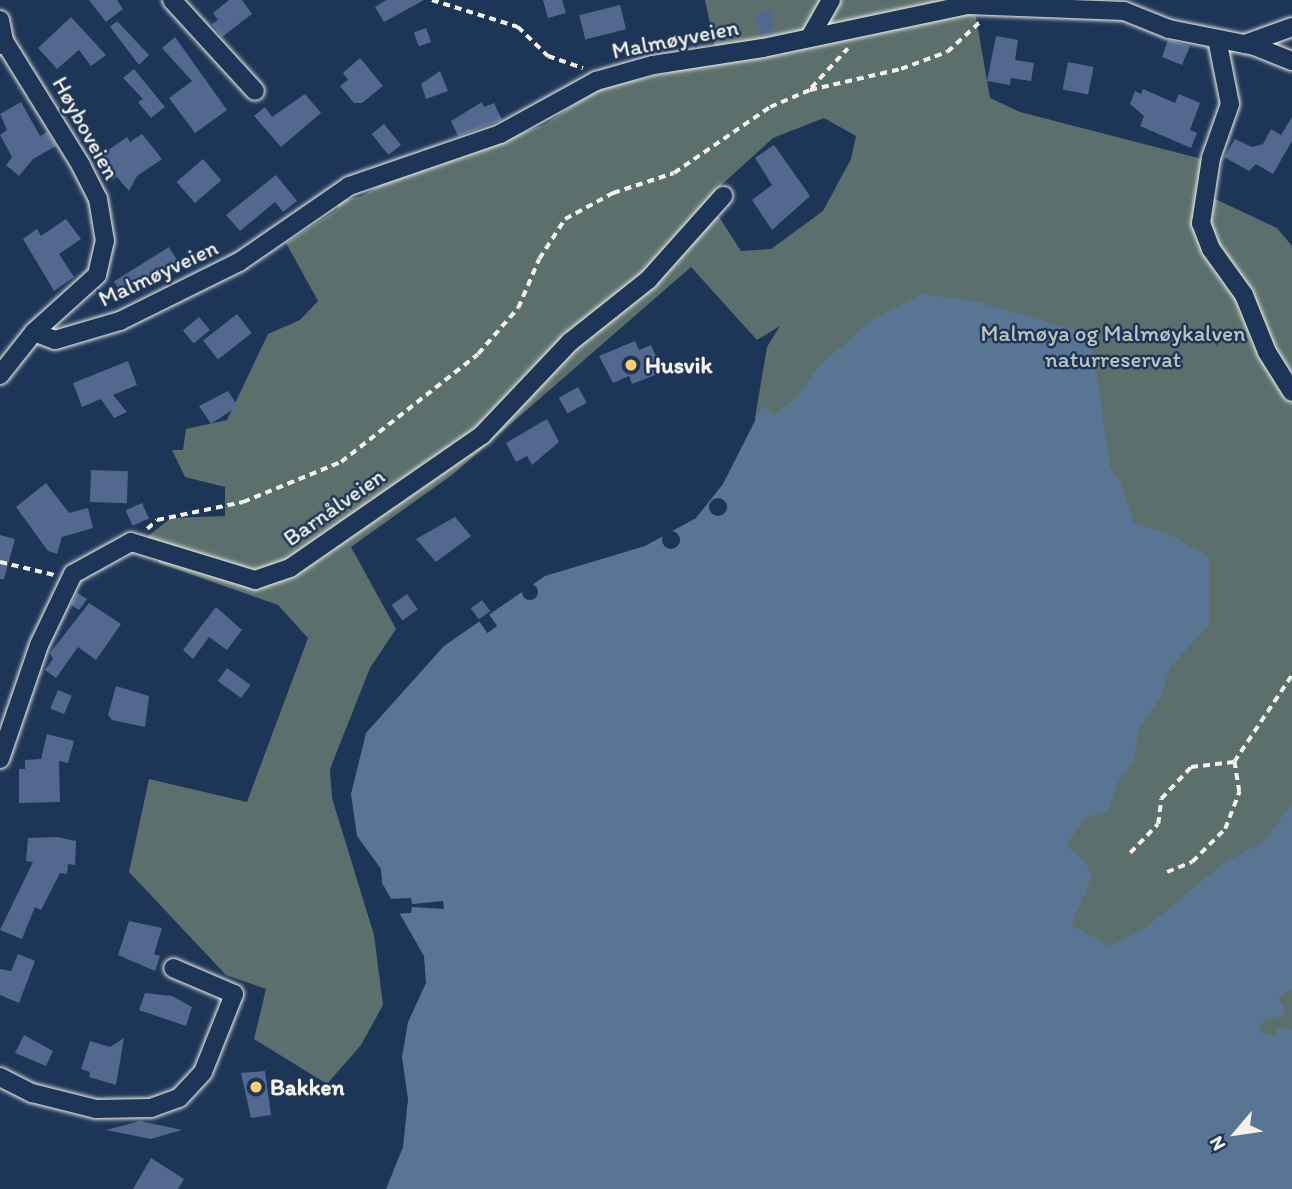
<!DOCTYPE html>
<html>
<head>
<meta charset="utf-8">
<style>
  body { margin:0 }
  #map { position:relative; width:1292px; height:1189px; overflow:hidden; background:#1d3557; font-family:Itim,sans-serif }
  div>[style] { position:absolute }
  .green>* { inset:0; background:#5b706c }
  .water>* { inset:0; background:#597594 }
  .pier>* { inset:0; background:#1d3557; transform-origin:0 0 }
  .round { border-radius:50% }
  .building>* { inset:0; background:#53688f; transform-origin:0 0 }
  .path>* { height:3.5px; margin-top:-1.75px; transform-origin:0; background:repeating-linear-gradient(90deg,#f4f1e8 0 7px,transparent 0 12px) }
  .roads { filter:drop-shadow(0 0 2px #f4f1e8) drop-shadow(0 0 2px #f4f1e8) }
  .minor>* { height:18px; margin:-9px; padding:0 9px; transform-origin:9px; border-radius:9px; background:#1d3557 }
  .dots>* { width:19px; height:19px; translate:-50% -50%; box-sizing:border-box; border:4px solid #1d3557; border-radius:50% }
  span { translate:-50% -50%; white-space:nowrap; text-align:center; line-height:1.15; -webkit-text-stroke:5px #1d3557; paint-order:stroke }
  .street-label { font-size:23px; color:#f4f1e8 }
  .park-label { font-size:23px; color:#bec4bd }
  .poi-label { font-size:23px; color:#f4f1e8; font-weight:700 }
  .left { translate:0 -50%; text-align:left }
  .north { position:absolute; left:1201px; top:1098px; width:70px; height:70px; -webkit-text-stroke:5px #1d3557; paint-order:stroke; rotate:241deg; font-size:19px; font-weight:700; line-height:28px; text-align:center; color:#f4f1e8 }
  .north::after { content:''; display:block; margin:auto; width:24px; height:32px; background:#f4f1e8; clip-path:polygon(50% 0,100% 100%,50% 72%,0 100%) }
</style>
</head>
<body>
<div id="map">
  <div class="green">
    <i style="clip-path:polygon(evenodd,705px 0,973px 0,990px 98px,1020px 112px,1202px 159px,1211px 197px,1277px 228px,1292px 246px,1292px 1189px,1071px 1189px,755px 418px,767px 347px,780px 326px,757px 340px,691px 267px,452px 475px,351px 547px,396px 629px,370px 668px,330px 769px,332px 798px,374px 935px,383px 1005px,361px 1045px,327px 1084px,254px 1039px,266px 989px,226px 975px,129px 872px,149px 779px,247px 802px,308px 638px,278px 605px,159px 563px,148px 536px,171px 518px,225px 516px,225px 487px,185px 477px,172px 450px,183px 450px,186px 429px,227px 420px,268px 334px,300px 320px,318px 301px,286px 243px,338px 209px,338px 202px,362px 196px,392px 178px,544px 125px,597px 89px,718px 61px,705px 0,824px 118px,856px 136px,851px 159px,823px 211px,771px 249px,741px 251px,712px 206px,717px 189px,773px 138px,824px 118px)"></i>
  </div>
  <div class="water">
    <i style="clip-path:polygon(923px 294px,978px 302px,1091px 335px,1110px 467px,1121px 484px,1134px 523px,1171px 535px,1209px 557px,1209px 625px,1170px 667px,1161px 697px,1139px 728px,1133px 761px,1117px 784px,1108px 811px,1086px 817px,1066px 845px,1086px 863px,1092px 877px,1071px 925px,1110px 946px,1144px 929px,1221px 865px,1266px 840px,1292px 803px,1292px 989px,1278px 997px,1286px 1011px,1283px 1016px,1267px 1018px,1259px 1027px,1262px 1033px,1276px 1037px,1277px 1027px,1292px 1030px,1292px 1189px,386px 1189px,403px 1147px,408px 1099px,402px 1057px,408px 1022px,426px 983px,424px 956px,382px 883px,381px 869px,357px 836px,351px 794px,366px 733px,444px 646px,545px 576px,645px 546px,696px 518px,723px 484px,763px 405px,773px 416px,797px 397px,819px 366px,873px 319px)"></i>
  </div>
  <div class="pier">
    <i class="round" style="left:709px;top:498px;width:18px;height:18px"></i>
    <i class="round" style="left:662px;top:531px;width:18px;height:18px"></i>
    <i class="round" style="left:522px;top:584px;width:16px;height:16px"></i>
    <i style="left:488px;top:613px;width:16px;height:12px;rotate:55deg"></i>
    <i style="clip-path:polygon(411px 898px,412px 904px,443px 901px,444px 909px,412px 907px,411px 913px,394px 914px,387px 899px)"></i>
  </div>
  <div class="building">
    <i style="clip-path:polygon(89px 0,117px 0,123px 9px,106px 22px)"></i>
    <i style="clip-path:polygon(229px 0,242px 0,252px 14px,222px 37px,212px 24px,218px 20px,213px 13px)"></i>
    <i style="clip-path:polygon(386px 0,424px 0,384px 22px,375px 7px)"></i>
    <i style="clip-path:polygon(543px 0,562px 0,566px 13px,548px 18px)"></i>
    <i style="left:620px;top:5px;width:25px;height:42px;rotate:76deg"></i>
    <i style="clip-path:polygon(770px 9px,775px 34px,761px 37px,755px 17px)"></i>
    <i style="clip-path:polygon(71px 17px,106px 55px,91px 66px,79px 50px,57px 69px,38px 48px)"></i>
    <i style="clip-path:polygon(117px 21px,149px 55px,139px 65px,110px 27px)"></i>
    <i style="left:426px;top:28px;width:15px;height:13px;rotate:70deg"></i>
    <i style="clip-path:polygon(996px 36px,1018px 40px,1015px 60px,1034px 63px,1031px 81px,1011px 78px,1010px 85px,987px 81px)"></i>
    <i style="clip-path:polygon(175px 37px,227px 110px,195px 133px,169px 98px,192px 81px,162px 48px)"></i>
    <i style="clip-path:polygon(1168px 40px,1190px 46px,1182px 65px,1162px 57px)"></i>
    <i style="clip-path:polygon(360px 58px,383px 86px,362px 103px,354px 103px,340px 86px,348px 80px,343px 73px)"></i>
    <i style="left:1068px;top:62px;width:26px;height:28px;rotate:11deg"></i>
    <i style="clip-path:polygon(134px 69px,165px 107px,151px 118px,138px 102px,143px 99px,123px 78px)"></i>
    <i style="clip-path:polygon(440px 71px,448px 91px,426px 99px,421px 84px)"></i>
    <i style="clip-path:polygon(1143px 89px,1175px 103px,1179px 94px,1200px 103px,1190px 130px,1197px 133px,1191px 148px,1140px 126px,1144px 116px,1130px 104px,1135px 91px,1141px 94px)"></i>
    <i style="clip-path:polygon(305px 94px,321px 113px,281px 147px,254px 116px,265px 107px,272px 117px)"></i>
    <i style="clip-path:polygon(21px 102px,40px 136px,47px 132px,56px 146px,33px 159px,19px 176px,6px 165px,12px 157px,0 135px,7px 130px,0 114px)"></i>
    <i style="clip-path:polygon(482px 102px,484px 107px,494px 103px,502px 120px,458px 136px,451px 121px)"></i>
    <i style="clip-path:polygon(1292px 117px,1292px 141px,1273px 174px,1256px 164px,1249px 171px,1224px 157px,1235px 139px,1252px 147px,1263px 144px,1271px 129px,1281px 135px)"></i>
    <i style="left:384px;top:124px;width:27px;height:16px;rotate:51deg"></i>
    <i style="clip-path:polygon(142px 134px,162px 159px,137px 176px,129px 191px,117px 177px,112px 180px,97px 158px,127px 137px,130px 142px)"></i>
    <i style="clip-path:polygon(774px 145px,810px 196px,772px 230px,752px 200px,772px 185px,755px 158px)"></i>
    <i style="left:203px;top:159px;width:28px;height:35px;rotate:49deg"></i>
    <i style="clip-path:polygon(276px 175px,297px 201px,283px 212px,275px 202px,240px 231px,226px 215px)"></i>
    <i style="clip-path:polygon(66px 219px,81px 239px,59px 254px,74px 277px,54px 291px,23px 239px,37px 229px,41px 236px)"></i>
    <i style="left:169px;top:247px;width:19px;height:65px;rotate:58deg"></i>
    <i style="left:237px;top:314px;width:24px;height:43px;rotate:52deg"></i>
    <i style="left:199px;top:317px;width:17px;height:21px;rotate:50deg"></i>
    <i style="clip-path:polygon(635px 341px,639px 350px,651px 345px,663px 372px,632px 384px,629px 376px,613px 383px,599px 356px)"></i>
    <i style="clip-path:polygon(128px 361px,137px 385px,113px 395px,127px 412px,114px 418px,101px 399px,82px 407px,73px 383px)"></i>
    <i style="left:578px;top:387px;width:18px;height:22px;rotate:61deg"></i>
    <i style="clip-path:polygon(228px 391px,238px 406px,211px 424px,199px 406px)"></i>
    <i style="clip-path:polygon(547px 419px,559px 442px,532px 465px,527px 456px,516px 462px,506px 443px)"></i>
    <i style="left:91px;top:470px;width:37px;height:32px;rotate:2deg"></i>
    <i style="clip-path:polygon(46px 483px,69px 513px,88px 508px,93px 528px,62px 537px,57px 554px,48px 551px,16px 507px)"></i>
    <i style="left:142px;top:503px;width:17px;height:18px;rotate:66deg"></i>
    <i style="clip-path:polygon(455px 517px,471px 536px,436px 562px,416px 539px)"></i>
    <i style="clip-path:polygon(0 535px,15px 539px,4px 579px,0 579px)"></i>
    <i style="clip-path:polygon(77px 593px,87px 599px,79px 610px,71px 605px)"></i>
    <i style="left:407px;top:594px;width:19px;height:19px;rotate:55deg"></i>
    <i style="left:482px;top:600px;width:14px;height:14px;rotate:54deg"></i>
    <i style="clip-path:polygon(89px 603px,121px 624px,96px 660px,78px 647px,56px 678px,45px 670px,53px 659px,50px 653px)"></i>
    <i style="clip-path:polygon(216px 607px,242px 630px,227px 650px,209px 637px,193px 659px,183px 650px)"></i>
    <i style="left:227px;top:668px;width:29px;height:16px;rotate:36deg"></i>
    <i style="clip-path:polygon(116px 686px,149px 696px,145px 727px,112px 720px,108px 715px)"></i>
    <i style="left:58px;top:690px;width:15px;height:20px;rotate:23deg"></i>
    <i style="clip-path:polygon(47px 734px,74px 741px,68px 763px,59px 761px,60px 802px,19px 803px,19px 769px,25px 769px,25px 760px,41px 759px)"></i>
    <i style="clip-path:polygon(57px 837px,76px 841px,75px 865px,68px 864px,67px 874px,60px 873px,41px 910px,35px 907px,22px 939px,0 930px,33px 862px,26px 861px,28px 838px)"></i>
    <i style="clip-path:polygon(129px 921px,162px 928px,154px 954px,160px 956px,155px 971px,118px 955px)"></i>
    <i style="clip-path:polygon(18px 954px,35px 961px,19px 1003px,0 995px,0 969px,11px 971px)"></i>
    <i style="clip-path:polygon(145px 993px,172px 996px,192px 1007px,186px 1026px,139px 1010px)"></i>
    <i style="clip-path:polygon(24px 1035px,53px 1051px,46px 1066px,15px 1053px)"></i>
    <i style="clip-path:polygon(124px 1038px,116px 1085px,89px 1077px,90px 1072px,81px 1069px,90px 1041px,110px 1047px)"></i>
    <i style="clip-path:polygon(265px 1071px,271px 1115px,251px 1118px,241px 1073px)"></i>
    <i style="clip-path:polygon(140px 1121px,182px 1130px,151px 1139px,106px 1130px)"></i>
    <i style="clip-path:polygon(151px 1158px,184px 1179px,178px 1189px,133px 1189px)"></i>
  </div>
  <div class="path">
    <i style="left:432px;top:0;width:90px;rotate:17.4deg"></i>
    <i style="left:518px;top:27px;width:42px;rotate:44deg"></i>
    <i style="left:548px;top:56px;width:37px;rotate:19deg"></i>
    <i style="left:811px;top:88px;width:54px;rotate:-47.2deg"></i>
    <i style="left:147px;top:529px;width:13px;rotate:-42deg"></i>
    <i style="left:157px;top:520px;width:88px;rotate:-11.8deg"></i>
    <i style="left:243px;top:502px;width:106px;rotate:-22.2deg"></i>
    <i style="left:341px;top:462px;width:174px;rotate:-38.2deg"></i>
    <i style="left:478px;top:354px;width:61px;rotate:-49deg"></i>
    <i style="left:518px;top:308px;width:53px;rotate:-66.8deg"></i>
    <i style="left:539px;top:259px;width:48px;rotate:-57deg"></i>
    <i style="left:565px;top:219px;width:55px;rotate:-28.4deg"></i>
    <i style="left:613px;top:193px;width:64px;rotate:-18.2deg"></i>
    <i style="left:674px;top:173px;width:116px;rotate:-34.5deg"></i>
    <i style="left:770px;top:107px;width:43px;rotate:-23deg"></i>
    <i style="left:810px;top:90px;width:93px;rotate:-13deg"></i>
    <i style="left:901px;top:69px;width:49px;rotate:-20.3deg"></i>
    <i style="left:947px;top:52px;width:46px;rotate:-42.4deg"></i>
    <i style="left:0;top:562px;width:56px;rotate:13.5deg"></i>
    <i style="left:1130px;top:853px;width:40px;rotate:-46deg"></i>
    <i style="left:1158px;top:824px;width:25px;rotate:-83deg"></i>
    <i style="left:1161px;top:799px;width:44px;rotate:-46.8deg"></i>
    <i style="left:1191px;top:767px;width:43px;rotate:-6.6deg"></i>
    <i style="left:1167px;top:872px;width:27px;rotate:-22deg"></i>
    <i style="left:1192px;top:862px;width:47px;rotate:-45deg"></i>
    <i style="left:1225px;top:829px;width:40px;rotate:-69deg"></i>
    <i style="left:1239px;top:792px;width:30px;rotate:-99deg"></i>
    <i style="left:1234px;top:762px;width:105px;rotate:-56.3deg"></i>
  </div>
  <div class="roads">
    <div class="minor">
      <i style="left:172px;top:0;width:123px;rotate:47.6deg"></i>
      <i style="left:0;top:20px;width:21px;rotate:79deg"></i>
      <i style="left:4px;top:41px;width:6px;rotate:135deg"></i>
      <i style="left:810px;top:37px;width:43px;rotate:-60.4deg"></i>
      <i style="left:1217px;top:39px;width:66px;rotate:78.7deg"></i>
      <i style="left:1230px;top:104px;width:57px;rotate:109.4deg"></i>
      <i style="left:1211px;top:158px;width:66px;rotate:98.7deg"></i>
      <i style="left:1201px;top:223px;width:28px;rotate:69deg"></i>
      <i style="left:1211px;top:249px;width:57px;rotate:54.3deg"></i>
      <i style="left:1244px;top:295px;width:61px;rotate:68deg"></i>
      <i style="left:1267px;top:352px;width:47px;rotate:58deg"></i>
      <i style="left:1245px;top:44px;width:50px;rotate:-19.9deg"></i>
      <i style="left:34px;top:332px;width:22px;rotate:21deg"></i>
      <i style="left:55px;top:340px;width:68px;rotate:-16.3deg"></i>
      <i style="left:120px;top:321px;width:133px;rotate:-26.4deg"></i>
      <i style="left:239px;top:262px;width:134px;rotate:-34.6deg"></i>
      <i style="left:349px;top:186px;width:160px;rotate:-19deg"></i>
      <i style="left:500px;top:134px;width:110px;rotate:-28.9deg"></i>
      <i style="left:596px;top:81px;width:59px;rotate:-15.7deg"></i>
      <i style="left:653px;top:65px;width:111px;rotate:-8.8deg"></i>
      <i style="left:763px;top:48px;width:208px;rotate:-11.9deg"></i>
      <i style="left:967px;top:5px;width:157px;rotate:2.2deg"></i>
      <i style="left:1124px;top:11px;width:48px;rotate:21.8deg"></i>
      <i style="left:1169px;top:29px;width:87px;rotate:11.3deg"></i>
      <i style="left:1254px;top:46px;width:41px;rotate:21.5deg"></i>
      <i style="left:0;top:375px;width:55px;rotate:-51.7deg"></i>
      <i style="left:34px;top:332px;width:85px;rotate:-42.1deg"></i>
      <i style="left:97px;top:275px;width:35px;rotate:-77deg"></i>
      <i style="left:105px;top:241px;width:43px;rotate:-99.5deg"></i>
      <i style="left:98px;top:199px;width:38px;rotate:-117deg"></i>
      <i style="left:81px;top:165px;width:146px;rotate:-121.8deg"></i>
      <i style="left:0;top:759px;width:120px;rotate:-71.1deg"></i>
      <i style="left:39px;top:645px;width:79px;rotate:-64.4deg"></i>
      <i style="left:73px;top:574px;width:66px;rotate:-28.9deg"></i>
      <i style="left:131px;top:542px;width:130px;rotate:17deg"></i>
      <i style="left:255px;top:580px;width:37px;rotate:-19deg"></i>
      <i style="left:290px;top:568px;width:234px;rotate:-34.7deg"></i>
      <i style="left:482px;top:435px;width:128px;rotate:-46.6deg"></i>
      <i style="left:570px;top:342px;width:100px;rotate:-38.5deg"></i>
      <i style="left:648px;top:280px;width:113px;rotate:-48.2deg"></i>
      <i style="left:0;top:1077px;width:36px;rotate:27deg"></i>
      <i style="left:32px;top:1093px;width:66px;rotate:14deg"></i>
      <i style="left:96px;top:1109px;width:55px;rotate:-1deg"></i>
      <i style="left:151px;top:1108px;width:30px;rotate:-20deg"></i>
      <i style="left:179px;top:1098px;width:35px;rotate:-47deg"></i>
      <i style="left:203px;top:1072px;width:84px;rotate:-68.3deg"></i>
      <i style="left:234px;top:994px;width:66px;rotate:-156.9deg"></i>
    </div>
  </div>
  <div class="dots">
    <i style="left:631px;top:365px;background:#ffd166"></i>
    <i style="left:256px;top:1087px;background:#ffd166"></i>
  </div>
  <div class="street-label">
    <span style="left:675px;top:39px;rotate:-11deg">Malmøyveien</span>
    <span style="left:86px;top:128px;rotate:61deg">Høyboveien</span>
    <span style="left:158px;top:273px;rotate:-25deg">Malmøyveien</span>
    <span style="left:334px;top:507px;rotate:-35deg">Barnålveien</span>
  </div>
  <div class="park-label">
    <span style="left:1113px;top:346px">Malmøya og Malmøykalven<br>naturreservat</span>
  </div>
  <div class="poi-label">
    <span class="left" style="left:645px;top:365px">Husvik</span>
    <span class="left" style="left:270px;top:1087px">Bakken</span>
  </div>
  <div class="north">N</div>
</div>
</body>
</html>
